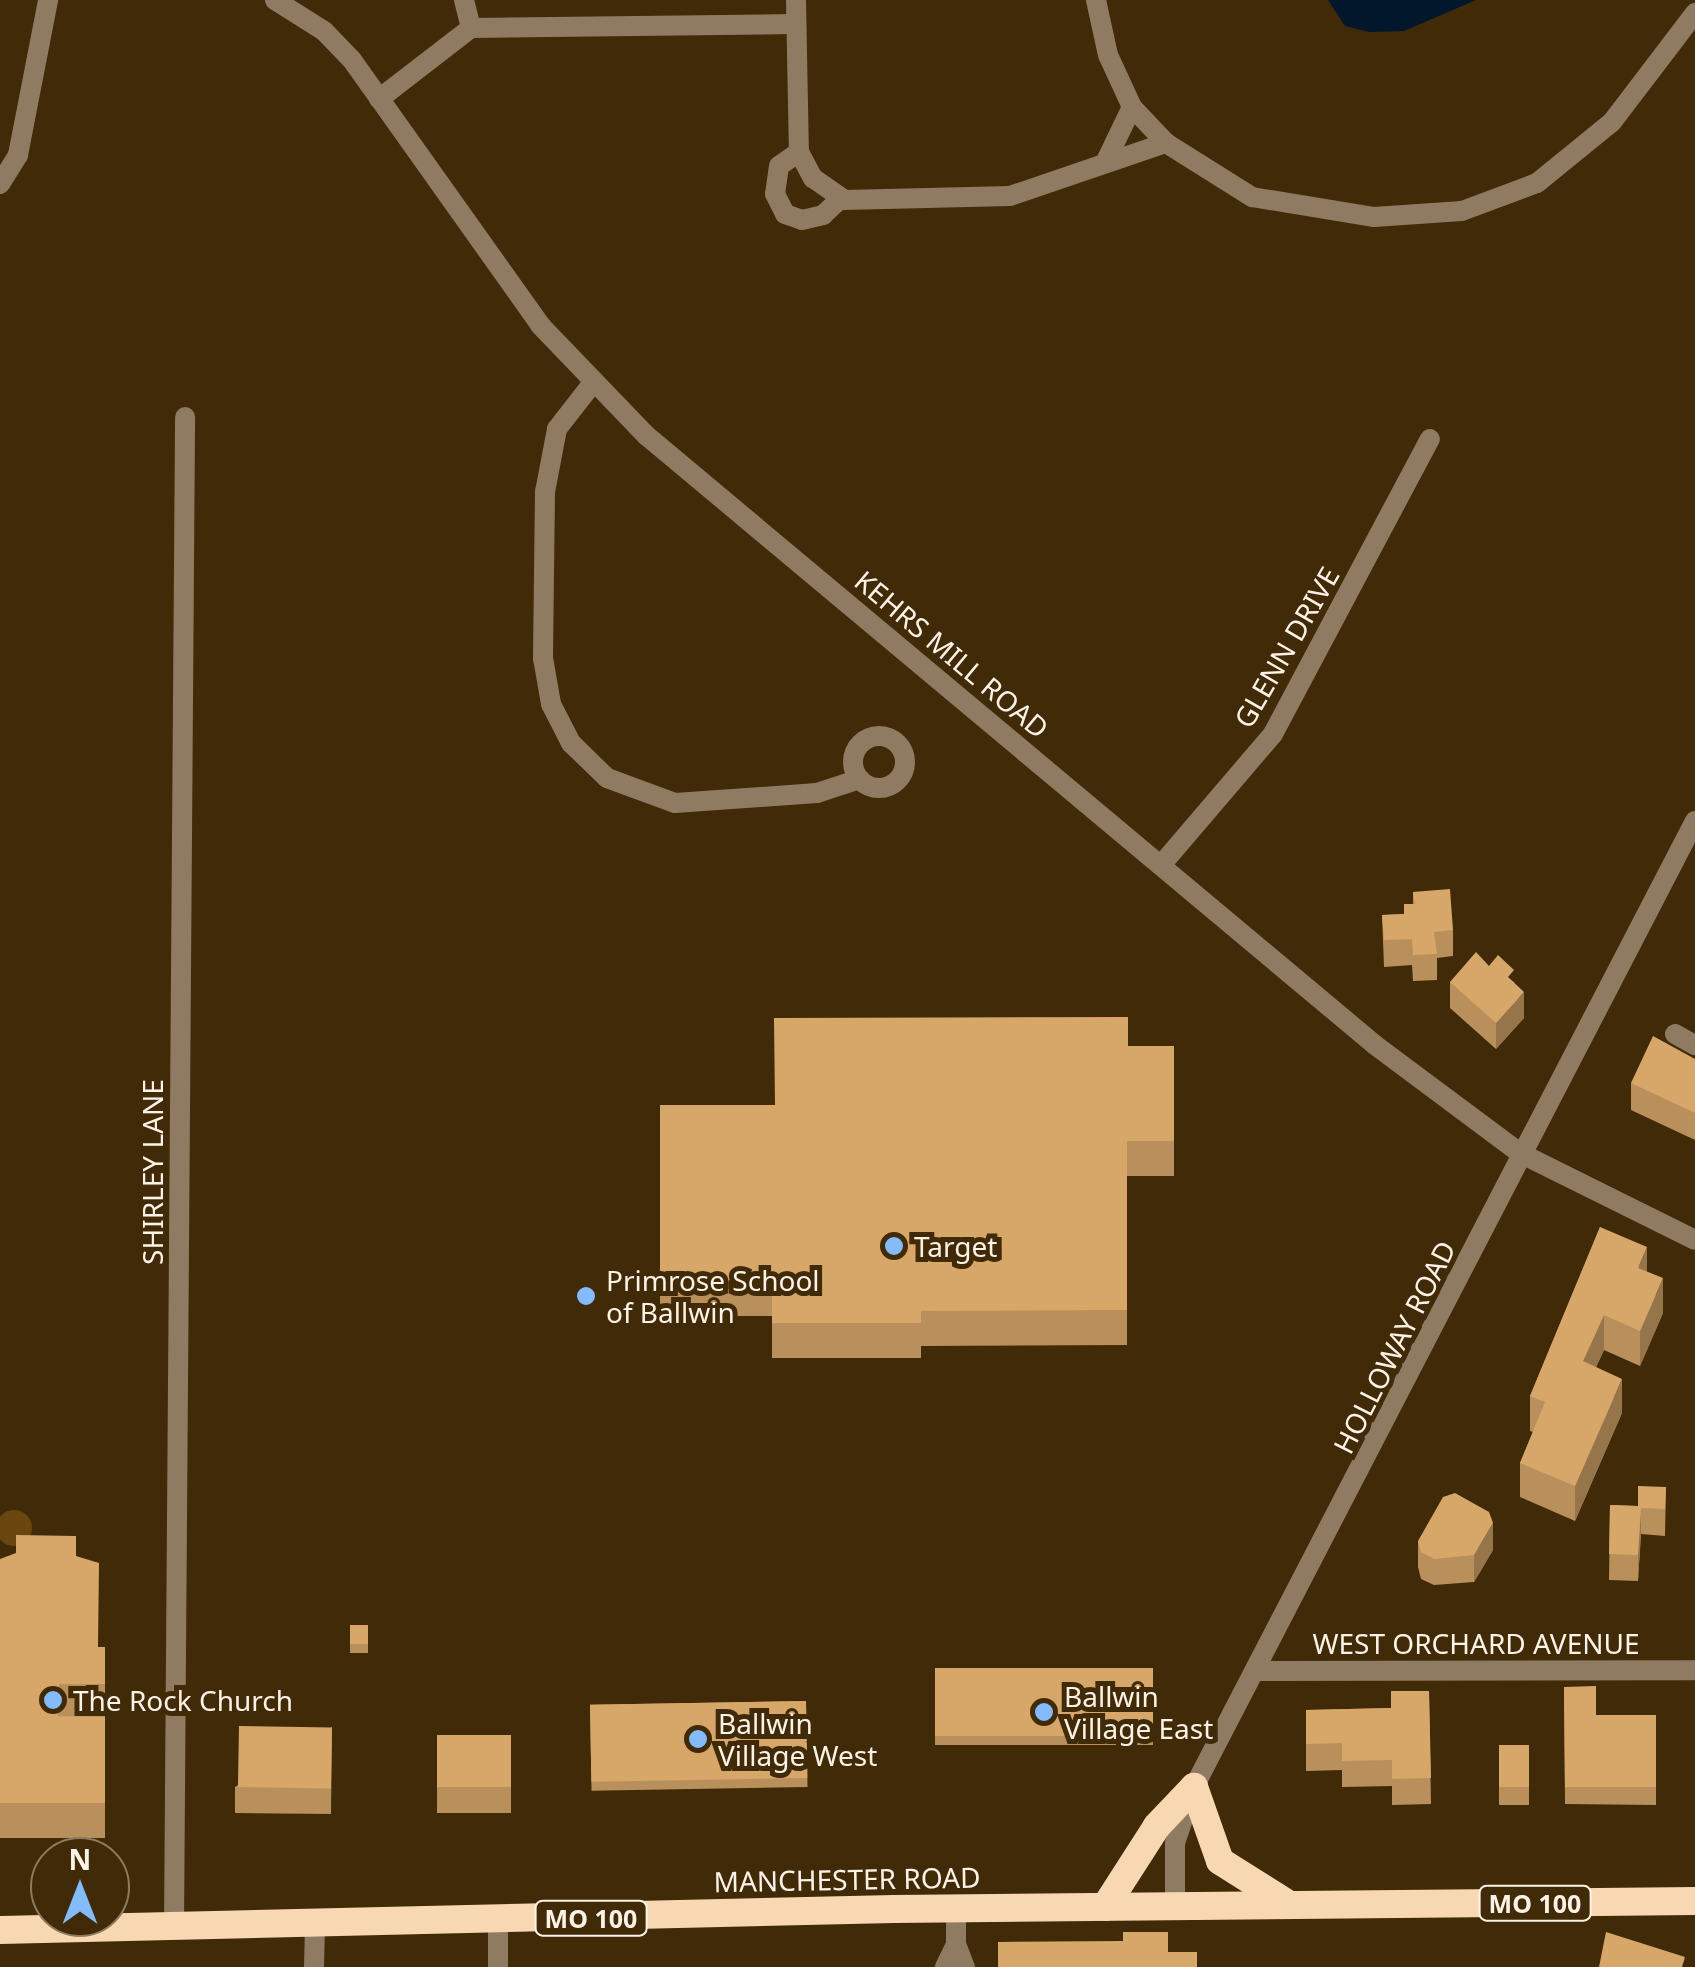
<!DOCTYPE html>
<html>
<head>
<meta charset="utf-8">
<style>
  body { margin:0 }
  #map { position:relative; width:1695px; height:1967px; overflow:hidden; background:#412a08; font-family:"Noto Sans",sans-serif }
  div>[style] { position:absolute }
  .green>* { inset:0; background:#6b460f }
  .round { border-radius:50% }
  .water>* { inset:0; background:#02162c }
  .minor>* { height:20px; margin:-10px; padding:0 10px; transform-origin:10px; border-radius:10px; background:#8f7b62 }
  .minor>.ring { margin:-10px; padding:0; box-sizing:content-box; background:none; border:20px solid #8f7b62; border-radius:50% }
  .tertiary>* { height:20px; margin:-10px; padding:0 10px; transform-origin:10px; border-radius:10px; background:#8f7b62 }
  .trunk>* { height:28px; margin:-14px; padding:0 14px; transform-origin:14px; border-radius:14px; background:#f7d8b2 }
  .wall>* { inset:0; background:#b9905b; transform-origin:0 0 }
  .shaded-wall>* { inset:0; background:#96754a }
  .building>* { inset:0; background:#d7a76a; transform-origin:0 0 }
  .dots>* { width:28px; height:28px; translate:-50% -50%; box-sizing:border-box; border:5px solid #412a08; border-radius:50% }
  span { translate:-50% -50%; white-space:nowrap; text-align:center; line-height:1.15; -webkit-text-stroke:10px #412a08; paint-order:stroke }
  .shield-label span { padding:2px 8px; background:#412a08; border:2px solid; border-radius:8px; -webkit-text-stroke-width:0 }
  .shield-label { font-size:25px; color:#fcf2e6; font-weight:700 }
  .street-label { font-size:28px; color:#fcf2e6 }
  .poi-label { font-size:28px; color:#fcf2e6 }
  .left { translate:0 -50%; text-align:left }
  .north { position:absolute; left:30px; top:1837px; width:100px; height:100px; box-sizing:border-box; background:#412a08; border:2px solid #8c7a61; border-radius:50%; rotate:0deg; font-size:28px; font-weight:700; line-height:40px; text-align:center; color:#fcf2e6 }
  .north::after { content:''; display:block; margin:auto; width:35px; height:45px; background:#84bcfb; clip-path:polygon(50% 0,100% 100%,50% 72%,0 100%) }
</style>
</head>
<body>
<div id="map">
  <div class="green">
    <i class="round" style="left:-4px;top:1510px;width:36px;height:36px"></i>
  </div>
  <div class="water">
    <i style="clip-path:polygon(1328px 0,1476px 0,1404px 31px,1369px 32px,1345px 26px)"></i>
  </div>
  <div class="minor">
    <i style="left:464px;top:0;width:29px;rotate:76deg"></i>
    <i style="left:796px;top:0;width:152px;rotate:88.9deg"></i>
    <i style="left:799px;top:152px;width:30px;rotate:62deg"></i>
    <i style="left:813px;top:178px;width:38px;rotate:35deg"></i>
    <i style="left:844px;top:200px;width:166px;rotate:-1.4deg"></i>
    <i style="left:1010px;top:196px;width:165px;rotate:-18.8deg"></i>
    <i style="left:1166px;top:143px;width:102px;rotate:32.1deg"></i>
    <i style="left:1252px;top:197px;width:124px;rotate:9.3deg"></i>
    <i style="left:1374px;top:217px;width:88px;rotate:-3.9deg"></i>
    <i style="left:1462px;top:211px;width:80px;rotate:-20.5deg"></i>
    <i style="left:1537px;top:183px;width:97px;rotate:-39.1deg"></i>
    <i style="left:1612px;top:122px;width:137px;rotate:-52.7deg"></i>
    <i style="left:1096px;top:0;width:56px;rotate:77.7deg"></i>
    <i style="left:1108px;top:55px;width:57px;rotate:65.2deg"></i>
    <i style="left:1132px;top:107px;width:50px;rotate:46.6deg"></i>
    <i style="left:379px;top:99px;width:116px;rotate:-37.7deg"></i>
    <i style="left:471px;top:28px;width:324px;rotate:-0.7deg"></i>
    <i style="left:799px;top:152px;width:24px;rotate:145deg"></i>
    <i style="left:779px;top:166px;width:28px;rotate:98deg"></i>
    <i style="left:775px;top:194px;width:22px;rotate:63deg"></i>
    <i style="left:785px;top:214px;width:18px;rotate:19deg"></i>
    <i style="left:802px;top:220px;width:22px;rotate:-13deg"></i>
    <i style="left:823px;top:215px;width:25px;rotate:-43deg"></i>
    <i style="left:1105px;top:163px;width:62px;rotate:-64.3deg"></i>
    <i style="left:0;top:184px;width:34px;rotate:-58deg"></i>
    <i style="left:18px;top:155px;width:158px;rotate:-79deg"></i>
    <i style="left:592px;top:384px;width:57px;rotate:127.9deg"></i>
    <i style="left:557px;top:429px;width:64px;rotate:100.8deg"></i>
    <i style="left:545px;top:492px;width:166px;rotate:90.7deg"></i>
    <i style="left:543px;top:658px;width:47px;rotate:80.1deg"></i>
    <i style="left:551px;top:704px;width:44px;rotate:62.9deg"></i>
    <i style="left:571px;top:743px;width:50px;rotate:44.2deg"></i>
    <i style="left:607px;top:778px;width:72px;rotate:20.2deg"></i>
    <i style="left:675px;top:803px;width:142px;rotate:-4deg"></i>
    <i style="left:817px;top:793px;width:45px;rotate:-18deg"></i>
    <i class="ring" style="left:853px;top:736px;width:32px;height:32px"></i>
    <i style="left:1162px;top:864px;width:171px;rotate:-49.5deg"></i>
    <i style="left:1273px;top:734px;width:334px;rotate:-62deg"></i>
    <i style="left:1675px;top:1034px;width:23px;rotate:29deg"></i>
    <i style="left:1520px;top:1153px;width:195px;rotate:26.4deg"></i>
    <i style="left:1256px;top:1671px;width:439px;rotate:-0.1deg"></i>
    <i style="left:956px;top:1909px;width:35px;rotate:90deg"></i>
    <i style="left:956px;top:1944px;width:25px;rotate:69deg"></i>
    <i style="left:498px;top:1920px;width:47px;rotate:90deg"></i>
    <i style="left:174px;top:1928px;width:1511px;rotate:-89.58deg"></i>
    <i style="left:314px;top:1967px;width:42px;rotate:-88.6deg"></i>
    <i style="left:945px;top:1967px;width:25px;rotate:-64deg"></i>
  </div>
  <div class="tertiary">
    <i style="left:275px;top:0;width:58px;rotate:32.3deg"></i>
    <i style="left:324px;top:31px;width:40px;rotate:46deg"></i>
    <i style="left:352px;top:60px;width:325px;rotate:54.6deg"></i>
    <i style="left:540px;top:325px;width:154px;rotate:46.1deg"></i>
    <i style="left:647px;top:436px;width:949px;rotate:39.91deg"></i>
    <i style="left:1375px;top:1045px;width:181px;rotate:36.7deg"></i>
    <i style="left:1175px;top:1906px;width:63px;rotate:-90deg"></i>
    <i style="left:1175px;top:1843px;width:59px;rotate:-71.3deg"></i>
    <i style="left:1194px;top:1787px;width:1088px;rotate:-62.59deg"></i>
  </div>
  <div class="trunk">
    <i style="left:1194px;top:1787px;width:78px;rotate:70.6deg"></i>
    <i style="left:1220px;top:1861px;width:77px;rotate:32.2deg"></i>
    <i style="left:1105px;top:1907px;width:96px;rotate:-57.3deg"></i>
    <i style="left:1157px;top:1826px;width:54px;rotate:-46.5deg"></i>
    <i style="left:0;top:1930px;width:894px;rotate:-1.35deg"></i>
    <i style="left:894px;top:1909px;width:801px;rotate:-0.57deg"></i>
  </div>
  <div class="wall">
    <i style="clip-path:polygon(1413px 892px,1453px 930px,1453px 956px,1437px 958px,1437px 980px,1413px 981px,1412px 965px,1384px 967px,1382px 915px,1404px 914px,1413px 904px)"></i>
    <i style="clip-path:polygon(1489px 966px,1514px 982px,1524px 1018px,1496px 1049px,1450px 1008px,1450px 982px)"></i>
    <i style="clip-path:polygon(1128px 1046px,1174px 1046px,1174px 1176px,1127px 1176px,1127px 1345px,921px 1346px,921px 1358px,772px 1358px,772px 1316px,660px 1316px,660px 1105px,775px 1105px)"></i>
    <i style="clip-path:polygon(1695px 1059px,1695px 1140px,1631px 1110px,1631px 1083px)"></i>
    <i style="clip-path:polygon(1600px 1227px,1647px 1272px,1663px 1313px,1640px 1366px,1604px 1350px,1596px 1367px,1622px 1413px,1575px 1521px,1520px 1497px,1520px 1463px,1533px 1432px,1530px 1431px,1530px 1396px)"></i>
    <i style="clip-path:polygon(1666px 1487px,1665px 1536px,1641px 1534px,1638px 1581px,1609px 1580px,1610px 1505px,1638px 1506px)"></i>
    <i style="clip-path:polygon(1418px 1541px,1493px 1550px,1474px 1582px,1434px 1585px,1421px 1579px,1418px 1567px)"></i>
    <i style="clip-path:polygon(76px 1556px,98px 1647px,105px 1647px,105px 1838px,0 1838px,0 1559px)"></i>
    <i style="left:350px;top:1625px;width:18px;height:28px"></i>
    <i style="left:1153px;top:1668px;width:77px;height:218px;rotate:90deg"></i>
    <i style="clip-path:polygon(1564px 1687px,1596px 1715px,1656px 1715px,1656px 1805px,1565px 1804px)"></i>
    <i style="clip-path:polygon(1429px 1691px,1431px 1804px,1392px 1805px,1392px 1786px,1342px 1787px,1342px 1770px,1306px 1771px,1306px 1710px,1391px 1708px)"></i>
    <i style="left:806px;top:1701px;width:86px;height:216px;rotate:89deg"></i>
    <i style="clip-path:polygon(332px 1727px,331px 1814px,235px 1813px,235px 1787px)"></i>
    <i style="left:437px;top:1735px;width:74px;height:78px"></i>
    <i style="left:1499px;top:1745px;width:30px;height:60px"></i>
  </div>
  <div class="shaded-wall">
    <i style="clip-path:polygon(1524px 992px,1524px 1018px,1496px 1049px,1496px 1023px)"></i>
    <i style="clip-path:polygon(1647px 1247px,1647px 1282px,1638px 1268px)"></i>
    <i style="clip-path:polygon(1663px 1278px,1663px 1313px,1640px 1366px,1640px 1331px)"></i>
    <i style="clip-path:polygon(1604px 1315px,1604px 1350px,1583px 1396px,1583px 1361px)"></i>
    <i style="clip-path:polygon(1622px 1379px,1622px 1413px,1575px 1521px,1575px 1486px)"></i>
    <i style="clip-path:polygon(1641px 1508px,1641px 1534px,1638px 1581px,1638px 1555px)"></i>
    <i style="clip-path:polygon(1493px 1523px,1493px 1550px,1474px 1582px,1474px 1555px)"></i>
  </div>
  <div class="building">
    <i style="clip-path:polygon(1450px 889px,1453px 930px,1434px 932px,1437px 954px,1413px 955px,1412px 939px,1384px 940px,1382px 915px,1404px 914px,1404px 904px,1415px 904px,1413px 892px)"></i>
    <i style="clip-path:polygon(1476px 952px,1489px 966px,1498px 955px,1514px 970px,1508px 977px,1524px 992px,1496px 1023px,1450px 982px)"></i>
    <i style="clip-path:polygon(1128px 1017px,1128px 1046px,1174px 1046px,1174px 1141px,1127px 1141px,1127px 1310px,921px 1311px,921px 1323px,772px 1323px,772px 1282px,660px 1282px,660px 1105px,775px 1105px,774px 1018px)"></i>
    <i style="clip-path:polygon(1653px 1036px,1695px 1059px,1695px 1113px,1631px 1083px)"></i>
    <i style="clip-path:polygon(1600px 1227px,1647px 1247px,1638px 1268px,1663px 1278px,1640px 1331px,1604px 1315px,1583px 1361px,1622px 1379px,1575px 1486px,1520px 1463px,1545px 1402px,1530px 1396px)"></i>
    <i style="clip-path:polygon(1638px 1486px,1666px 1487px,1665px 1509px,1641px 1508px,1638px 1555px,1609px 1554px,1610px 1505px,1638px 1506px)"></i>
    <i style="clip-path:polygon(1455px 1493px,1489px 1512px,1493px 1523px,1474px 1555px,1434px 1559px,1421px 1552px,1418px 1541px,1443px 1497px)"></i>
    <i style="clip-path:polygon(16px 1535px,76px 1536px,76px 1556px,99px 1563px,98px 1647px,105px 1647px,105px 1684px,59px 1684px,58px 1716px,105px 1717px,105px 1803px,0 1803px,0 1559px,16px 1553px)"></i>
    <i style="left:350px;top:1625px;width:18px;height:19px"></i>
    <i style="left:1153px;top:1668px;width:68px;height:218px;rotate:90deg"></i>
    <i style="clip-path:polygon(1596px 1686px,1596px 1715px,1656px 1715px,1656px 1787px,1565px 1787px,1564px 1687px)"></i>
    <i style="clip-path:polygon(1391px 1691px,1429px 1691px,1431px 1778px,1392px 1779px,1392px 1760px,1342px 1761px,1342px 1743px,1306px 1744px,1306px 1710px,1391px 1708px)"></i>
    <i style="left:806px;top:1701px;width:77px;height:216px;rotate:89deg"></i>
    <i style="left:239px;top:1726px;width:93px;height:61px;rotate:1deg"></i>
    <i style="left:437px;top:1735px;width:74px;height:52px"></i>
    <i style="left:1499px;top:1745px;width:30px;height:42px"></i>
    <i style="clip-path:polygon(1123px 1932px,1168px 1932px,1168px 1952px,1197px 1952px,1197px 1967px,998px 1967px,998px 1942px,1123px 1941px)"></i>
    <i style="clip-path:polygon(1606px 1932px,1685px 1957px,1682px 1967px,1599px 1967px)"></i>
  </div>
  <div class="dots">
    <i style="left:894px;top:1246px;background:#84bcfb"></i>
    <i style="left:586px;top:1296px;background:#84bcfb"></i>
    <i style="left:53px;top:1700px;background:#84bcfb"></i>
    <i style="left:1044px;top:1712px;background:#84bcfb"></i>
    <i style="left:698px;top:1739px;background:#84bcfb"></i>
  </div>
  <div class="shield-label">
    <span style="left:1535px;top:1903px">MO 100</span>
    <span style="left:591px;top:1918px">MO 100</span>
  </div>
  <div class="street-label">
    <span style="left:1286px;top:647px;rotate:-60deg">GLENN DRIVE</span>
    <span style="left:952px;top:654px;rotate:40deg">KEHRS MILL ROAD</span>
    <span style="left:152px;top:1172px;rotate:-90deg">SHIRLEY LANE</span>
    <span style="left:1394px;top:1347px;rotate:-63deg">HOLLOWAY ROAD</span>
    <span style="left:1476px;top:1643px">WEST ORCHARD AVENUE</span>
    <span style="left:847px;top:1879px;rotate:-1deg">MANCHESTER ROAD</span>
  </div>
  <div class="poi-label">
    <span class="left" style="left:914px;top:1246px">Target</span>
    <span class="left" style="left:606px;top:1296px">Primrose School<br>of Ballwin</span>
    <span class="left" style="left:1064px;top:1712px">Ballwin<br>Village East</span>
    <span class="left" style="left:73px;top:1700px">The Rock Church</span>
    <span class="left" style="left:718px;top:1739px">Ballwin<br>Village West</span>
  </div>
  <div class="north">N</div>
</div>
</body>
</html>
